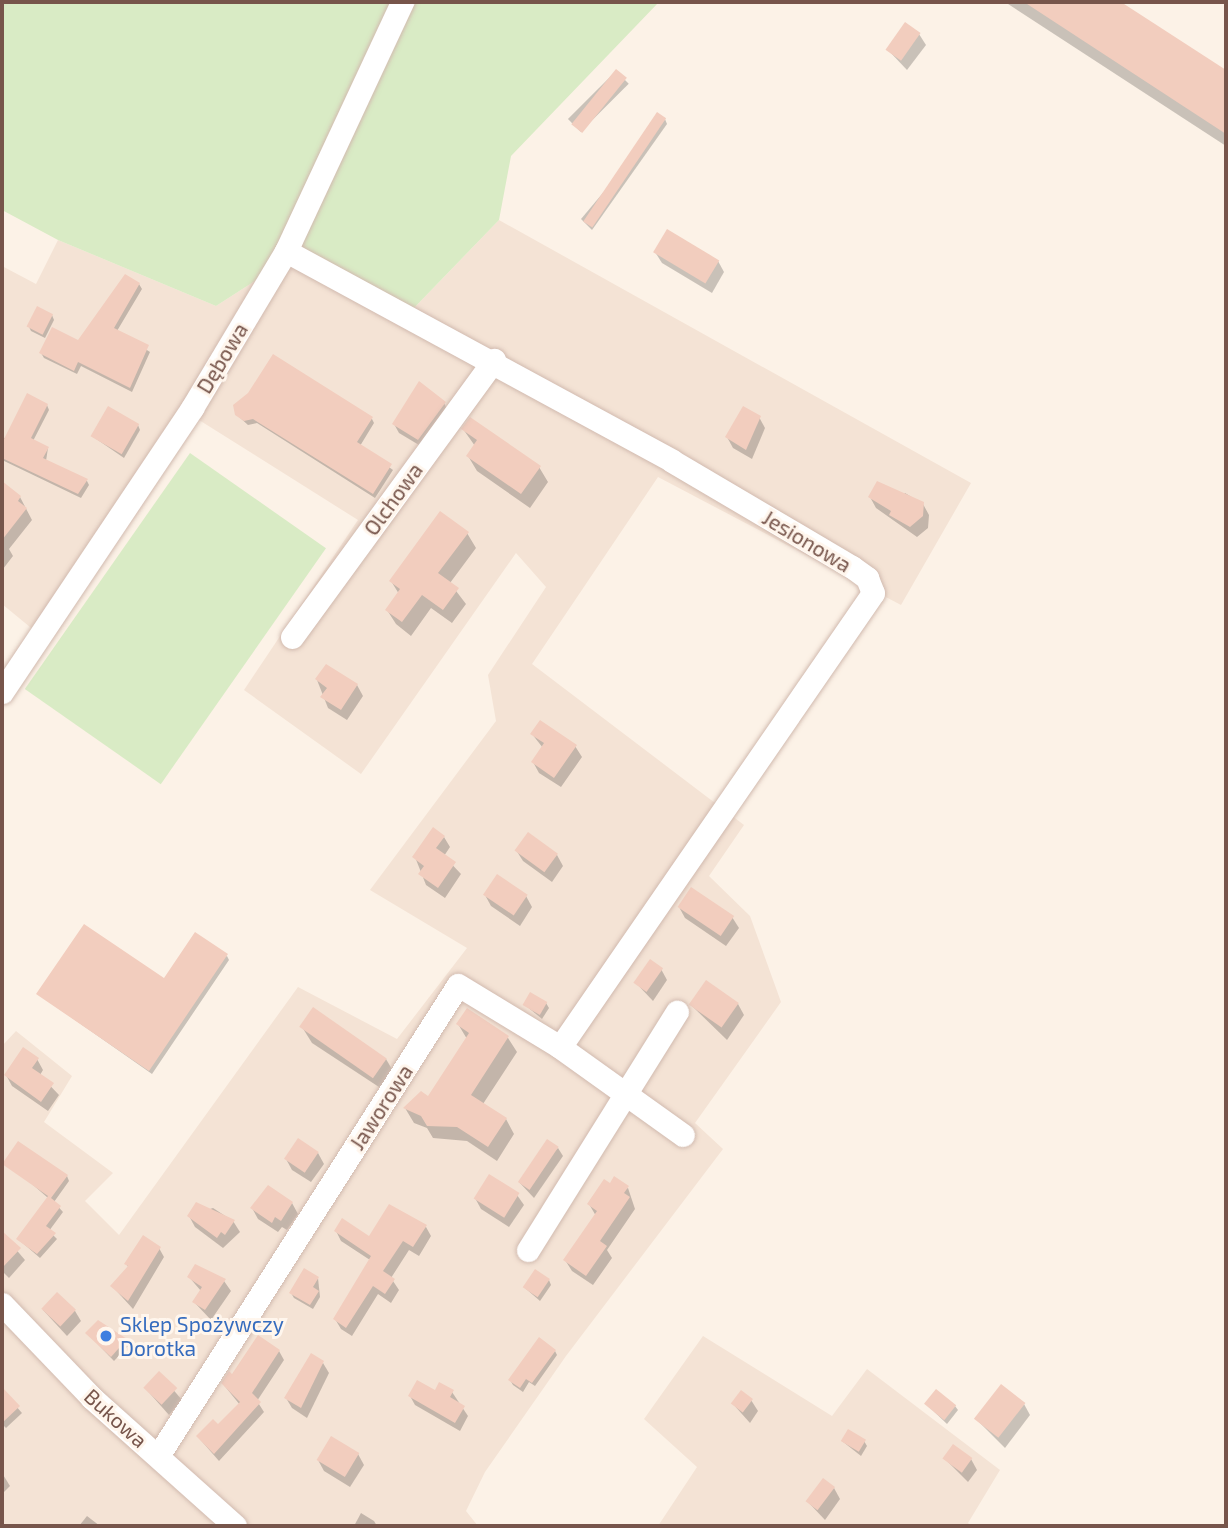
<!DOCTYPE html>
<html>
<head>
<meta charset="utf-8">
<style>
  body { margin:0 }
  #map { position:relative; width:1228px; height:1528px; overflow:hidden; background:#fcf2e7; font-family:"Exo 2",sans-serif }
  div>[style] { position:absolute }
  .residential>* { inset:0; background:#f4e3d5 }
  .green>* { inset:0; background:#d9ebc5; transform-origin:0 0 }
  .shadow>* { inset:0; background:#0003; transform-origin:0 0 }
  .building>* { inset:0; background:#f2cdbe; transform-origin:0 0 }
  .roads { filter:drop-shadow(0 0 2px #d1baaf) drop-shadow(0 0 2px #d1baaf) }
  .minor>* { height:23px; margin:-11.5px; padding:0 11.5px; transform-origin:11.5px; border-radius:11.5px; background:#fff }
  .dots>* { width:19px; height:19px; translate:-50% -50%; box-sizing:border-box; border:4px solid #fff6ed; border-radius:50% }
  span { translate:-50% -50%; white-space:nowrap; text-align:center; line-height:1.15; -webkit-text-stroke:6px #fff6ed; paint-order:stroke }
  .street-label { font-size:21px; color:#77554b }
  .shop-label { font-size:21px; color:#366cbe }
  .left { translate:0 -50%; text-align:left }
  .frame { position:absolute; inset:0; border:4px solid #77554b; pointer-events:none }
</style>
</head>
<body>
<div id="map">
  <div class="residential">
    <i style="clip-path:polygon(499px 220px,971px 483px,901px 605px,658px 477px,532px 664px,744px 825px,709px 876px,750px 916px,781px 1002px,695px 1123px,723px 1149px,566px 1356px,485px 1472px,466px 1511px,478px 1526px,2px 1526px,2px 1046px,16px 1031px,72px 1076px,44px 1122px,113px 1173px,85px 1201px,119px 1235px,298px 987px,397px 1039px,467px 948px,370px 890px,496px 721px,488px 675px,546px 587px,516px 553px,361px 774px,244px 690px,358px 520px,199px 420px,47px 641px,2px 604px,2px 266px,36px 284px,58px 240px,216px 306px,298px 253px,413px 309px)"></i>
    <i style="clip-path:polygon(703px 1336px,832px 1416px,867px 1369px,1000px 1470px,968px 1523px,971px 1526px,658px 1526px,697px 1467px,644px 1419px)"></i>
  </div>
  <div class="green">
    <i style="clip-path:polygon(2px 2px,659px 2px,511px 156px,499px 220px,413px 309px,298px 253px,216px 306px,58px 240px,2px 210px)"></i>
    <i style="left:190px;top:453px;width:166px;height:288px;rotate:35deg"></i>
  </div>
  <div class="shadow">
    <i style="clip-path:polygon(1005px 2px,1118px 2px,1226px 72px,1226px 146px)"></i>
    <i style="clip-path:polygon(919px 34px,926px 45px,907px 70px,888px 50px)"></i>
    <i style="left:616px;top:71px;width:18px;height:68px;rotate:45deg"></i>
    <i style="clip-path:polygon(665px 119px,667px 124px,592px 230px,581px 219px)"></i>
    <i style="clip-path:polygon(655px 252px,718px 261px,724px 272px,712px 293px,662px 263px)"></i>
    <i style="clip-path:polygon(139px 284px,142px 289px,117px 331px,150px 352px,132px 392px,81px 366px,77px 374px,44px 358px,41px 353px,79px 342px)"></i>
    <i style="clip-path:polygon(52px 315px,54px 320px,45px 338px,31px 331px,29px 327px)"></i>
    <i style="clip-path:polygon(443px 401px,448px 411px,424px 448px,399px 433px,394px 424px)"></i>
    <i style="clip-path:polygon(47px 405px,49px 410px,33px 441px,48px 448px,46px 461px,87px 481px,89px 485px,81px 498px,2px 460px,2px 440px)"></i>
    <i style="clip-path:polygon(237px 415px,372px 419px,374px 423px,360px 446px,393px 470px,375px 498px,257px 423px,248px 425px)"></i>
    <i style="clip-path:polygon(759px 417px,765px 428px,752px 459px,733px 448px,727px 437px)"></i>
    <i style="clip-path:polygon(138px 425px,140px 430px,124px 458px,92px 436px)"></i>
    <i style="clip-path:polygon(463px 429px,539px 467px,548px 482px,530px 508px,477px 471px,468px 456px,475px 446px)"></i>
    <i style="clip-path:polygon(2px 483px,20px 497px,32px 520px,9px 549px,13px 556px,3px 569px)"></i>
    <i style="clip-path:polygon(905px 493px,923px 504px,929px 515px,928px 528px,917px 537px,876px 508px,870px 497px,902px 497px)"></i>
    <i style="clip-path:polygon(467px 533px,476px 548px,450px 583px,466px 604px,452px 623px,431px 608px,411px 636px,396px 624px,387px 610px,399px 594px,391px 581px)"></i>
    <i style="clip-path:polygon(317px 680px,357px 685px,363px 696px,347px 720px,328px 708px)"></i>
    <i style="clip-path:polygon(532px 734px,575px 746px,582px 757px,561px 787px,539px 773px,533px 762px,543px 748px)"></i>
    <i style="clip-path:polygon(444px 837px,450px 847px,444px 856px,461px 874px,445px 898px,426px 885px,415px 857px)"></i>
    <i style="clip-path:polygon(516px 850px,557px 855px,563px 866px,552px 882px,523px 861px)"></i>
    <i style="clip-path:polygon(485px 895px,526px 896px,532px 907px,520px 926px,491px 906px)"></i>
    <i style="clip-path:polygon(679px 907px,732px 917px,739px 928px,726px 946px,685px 918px)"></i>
    <i style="clip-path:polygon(227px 956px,229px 960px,152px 1074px,38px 994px,164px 981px)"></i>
    <i style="clip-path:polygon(661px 969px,667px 980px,653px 1001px,635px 982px)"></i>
    <i style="clip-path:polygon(546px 1003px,549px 1008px,542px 1019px,525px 1005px)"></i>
    <i style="clip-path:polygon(738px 1004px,744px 1015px,727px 1040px,691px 1005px)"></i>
    <i style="clip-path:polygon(467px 1011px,508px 1038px,517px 1052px,483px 1104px,506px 1119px,514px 1134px,497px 1161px,467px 1141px,433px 1138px,427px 1128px,414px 1123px,405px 1108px,421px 1093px,428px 1098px,467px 1039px,458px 1024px)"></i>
    <i style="clip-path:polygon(302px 1027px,386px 1059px,396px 1076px,385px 1091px,312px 1043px)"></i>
    <i style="clip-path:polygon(37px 1059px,43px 1070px,40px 1075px,59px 1095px,48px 1111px,12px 1086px,6px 1075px)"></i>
    <i style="clip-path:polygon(558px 1148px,563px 1156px,534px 1198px,519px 1182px)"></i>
    <i style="clip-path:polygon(318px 1153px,324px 1164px,311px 1182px,292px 1170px,286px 1159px)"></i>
    <i style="clip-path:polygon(67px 1176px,69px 1181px,54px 1202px,63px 1212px,49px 1231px,57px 1239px,40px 1258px,18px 1239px,48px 1198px,32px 1184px)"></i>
    <i style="clip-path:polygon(628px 1188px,635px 1209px,607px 1250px,612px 1258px,593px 1285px,572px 1271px,565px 1260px,596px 1216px,589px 1204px)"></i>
    <i style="clip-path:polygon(517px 1195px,524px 1205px,509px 1227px,481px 1209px,475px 1198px)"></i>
    <i style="clip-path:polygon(292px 1203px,298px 1214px,287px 1230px,282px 1227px,278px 1232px,258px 1219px,252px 1208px)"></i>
    <i style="clip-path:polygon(213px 1208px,233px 1221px,240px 1232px,223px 1248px,195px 1227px,189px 1216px)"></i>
    <i style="clip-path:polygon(426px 1227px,431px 1236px,419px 1256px,409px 1250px,391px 1278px,399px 1290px,391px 1303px,378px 1294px,352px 1336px,341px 1329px,335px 1319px,370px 1260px,341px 1241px,336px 1231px,370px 1239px)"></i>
    <i style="clip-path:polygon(2px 1233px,25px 1260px,9px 1278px,2px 1271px)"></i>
    <i style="clip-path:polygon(159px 1248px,164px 1257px,133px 1309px,112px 1286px,129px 1268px,126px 1264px)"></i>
    <i style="clip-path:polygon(189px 1277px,224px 1281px,231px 1291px,211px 1320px,194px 1302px,201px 1291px)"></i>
    <i style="clip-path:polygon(318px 1278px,320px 1297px,313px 1309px,294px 1298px,291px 1293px)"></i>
    <i style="clip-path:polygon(549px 1280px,551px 1285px,540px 1301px,525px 1288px)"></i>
    <i style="clip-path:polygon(43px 1310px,75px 1311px,81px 1321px,67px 1336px)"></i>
    <i style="clip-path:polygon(98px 1322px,129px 1345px,114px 1361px,87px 1333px)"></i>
    <i style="clip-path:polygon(279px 1351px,284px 1360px,257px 1401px,264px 1412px,219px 1461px,198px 1437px,218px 1427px,240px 1405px,223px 1384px)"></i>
    <i style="clip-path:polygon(555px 1351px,557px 1355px,535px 1386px,529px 1382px,523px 1392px,513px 1385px,510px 1380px)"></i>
    <i style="clip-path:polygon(323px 1363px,329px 1373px,307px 1418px,292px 1408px,286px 1398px)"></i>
    <i style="clip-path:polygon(159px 1373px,182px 1400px,169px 1415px,145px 1388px)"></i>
    <i style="clip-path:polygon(2px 1390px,22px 1413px,6px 1428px,2px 1424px)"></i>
    <i style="clip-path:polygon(452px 1392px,468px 1416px,460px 1431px,415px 1405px,410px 1396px)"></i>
    <i style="clip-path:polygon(751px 1400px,758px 1411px,750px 1423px,733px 1404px)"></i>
    <i style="clip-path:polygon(926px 1404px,955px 1406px,958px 1410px,947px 1424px)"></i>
    <i style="clip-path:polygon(1024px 1404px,1030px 1415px,1005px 1448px,976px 1419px)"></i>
    <i style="clip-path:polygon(842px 1441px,864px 1441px,867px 1446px,861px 1456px)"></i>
    <i style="clip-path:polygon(358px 1454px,364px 1465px,350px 1487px,324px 1471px,318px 1460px)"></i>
    <i style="clip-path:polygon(944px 1458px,971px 1459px,977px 1470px,968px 1482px)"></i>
    <i style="clip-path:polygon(2px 1473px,10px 1486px,2px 1494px)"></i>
    <i style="clip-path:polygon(834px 1488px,840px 1499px,825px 1520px,808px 1502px)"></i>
    <i style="clip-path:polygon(361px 1513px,374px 1521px,377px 1526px,354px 1526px)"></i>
    <i style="clip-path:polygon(87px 1516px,100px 1526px,79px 1526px)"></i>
  </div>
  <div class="building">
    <i style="clip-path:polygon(1024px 2px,1121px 2px,1226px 70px,1226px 134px)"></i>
    <i style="left:905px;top:22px;width:19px;height:34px;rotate:35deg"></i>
    <i style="left:616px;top:69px;width:14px;height:71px;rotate:39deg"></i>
    <i style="left:657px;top:112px;width:11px;height:132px;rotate:34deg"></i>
    <i style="left:667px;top:229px;width:61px;height:27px;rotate:31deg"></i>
    <i style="clip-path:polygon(125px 274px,140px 283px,114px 328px,149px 345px,130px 388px,78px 362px,74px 371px,39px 353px,52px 327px,78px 340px)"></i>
    <i style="left:37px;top:306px;width:18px;height:23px;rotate:27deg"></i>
    <i style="clip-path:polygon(273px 354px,373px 417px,357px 442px,392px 464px,373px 494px,253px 419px,244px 421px,235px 415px,233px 405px,248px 393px)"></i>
    <i style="clip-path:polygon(419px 381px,446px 402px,418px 440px,392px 424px)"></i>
    <i style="clip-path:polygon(27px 393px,48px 404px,31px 438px,49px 447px,43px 458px,88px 479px,78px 494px,2px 458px,2px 443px)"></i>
    <i style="left:108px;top:406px;width:36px;height:35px;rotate:30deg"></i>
    <i style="clip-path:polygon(743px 406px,761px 416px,746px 450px,725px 437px)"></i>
    <i style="clip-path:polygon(470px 417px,541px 466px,521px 494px,466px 456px,477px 440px,461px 429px)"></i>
    <i style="clip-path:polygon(2px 481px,21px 496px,18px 501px,27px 508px,2px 540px)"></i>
    <i style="clip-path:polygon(877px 481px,924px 502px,923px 516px,910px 527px,889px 515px,891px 511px,868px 497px)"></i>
    <i style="clip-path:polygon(440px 511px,469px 532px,438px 573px,459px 588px,443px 610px,422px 595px,402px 622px,385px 610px,400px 589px,389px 581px)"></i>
    <i style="clip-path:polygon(326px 664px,358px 684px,341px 710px,320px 697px,327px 688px,315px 679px)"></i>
    <i style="clip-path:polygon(540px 720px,577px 745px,554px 778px,531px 762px,544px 743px,530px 734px)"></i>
    <i style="clip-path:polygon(433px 827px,445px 836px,436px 848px,456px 862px,438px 888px,418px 874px,424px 866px,412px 857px)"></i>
    <i style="left:528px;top:832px;width:37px;height:23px;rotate:36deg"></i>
    <i style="left:497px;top:874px;width:37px;height:25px;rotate:34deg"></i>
    <i style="left:691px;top:887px;width:52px;height:24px;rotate:34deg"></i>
    <i style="clip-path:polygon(84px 924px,164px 978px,195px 932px,228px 954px,149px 1071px,36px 994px)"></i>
    <i style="left:650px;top:959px;width:16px;height:29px;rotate:35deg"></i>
    <i style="left:706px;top:980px;width:40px;height:30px;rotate:35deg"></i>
    <i style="left:530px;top:992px;width:20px;height:15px;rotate:30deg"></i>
    <i style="left:313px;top:1007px;width:90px;height:24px;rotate:35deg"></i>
    <i style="clip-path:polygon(467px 1008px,509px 1036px,471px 1095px,507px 1118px,488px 1147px,457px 1127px,427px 1126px,421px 1116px,403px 1108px,421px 1091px,428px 1096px,469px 1033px,456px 1024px)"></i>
    <i style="clip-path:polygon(23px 1047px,39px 1058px,32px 1068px,54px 1083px,41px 1102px,4px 1075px)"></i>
    <i style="left:298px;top:1138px;width:25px;height:25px;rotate:34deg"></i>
    <i style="left:547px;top:1139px;width:14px;height:52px;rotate:34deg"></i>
    <i style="clip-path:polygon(18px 1141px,68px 1175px,51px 1198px,61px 1206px,46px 1226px,56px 1233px,37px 1254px,16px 1239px,48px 1196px,2px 1164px)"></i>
    <i style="left:489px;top:1174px;width:36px;height:29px;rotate:32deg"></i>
    <i style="clip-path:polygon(614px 1176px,629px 1186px,624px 1193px,630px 1197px,600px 1241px,607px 1246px,586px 1276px,563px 1260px,597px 1211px,587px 1204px,604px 1179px,610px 1183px)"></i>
    <i style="clip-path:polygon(268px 1185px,293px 1202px,281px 1221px,275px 1217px,272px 1223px,250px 1208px)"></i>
    <i style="clip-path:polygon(196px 1202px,235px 1220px,225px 1235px,221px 1232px,217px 1238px,187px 1216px)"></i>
    <i style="clip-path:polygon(389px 1204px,427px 1225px,413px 1247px,403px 1241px,383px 1271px,395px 1279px,385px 1294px,373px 1286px,346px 1328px,333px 1319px,371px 1256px,334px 1231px,342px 1218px,369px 1236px)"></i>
    <i style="clip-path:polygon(2px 1231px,21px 1248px,2px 1268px)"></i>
    <i style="clip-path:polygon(143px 1235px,161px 1247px,128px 1301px,110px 1286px,128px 1266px,124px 1264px)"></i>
    <i style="clip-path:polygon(195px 1264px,226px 1279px,205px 1310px,192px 1302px,202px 1287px,187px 1277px)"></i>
    <i style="clip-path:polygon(304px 1268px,319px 1277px,313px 1287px,319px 1291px,310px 1305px,289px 1293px)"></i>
    <i style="left:535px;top:1269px;width:18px;height:22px;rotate:34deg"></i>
    <i style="left:57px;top:1292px;width:26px;height:23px;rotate:43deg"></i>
    <i style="clip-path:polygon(98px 1320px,127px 1339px,111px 1357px,85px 1333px)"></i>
    <i style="clip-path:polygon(258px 1335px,280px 1350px,252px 1393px,261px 1402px,214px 1454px,196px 1436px,213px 1419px,218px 1424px,240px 1402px,221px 1383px,229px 1371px,232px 1374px)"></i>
    <i style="clip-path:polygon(539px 1337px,556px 1350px,532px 1383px,526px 1379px,520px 1388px,508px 1380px)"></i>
    <i style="clip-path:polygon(311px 1353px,324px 1361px,301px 1408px,284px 1398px)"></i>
    <i style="left:159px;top:1371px;width:25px;height:23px;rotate:43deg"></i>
    <i style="clip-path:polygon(417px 1380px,435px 1390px,439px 1382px,454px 1390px,450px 1397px,465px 1406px,455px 1423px,408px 1396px)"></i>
    <i style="left:1001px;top:1384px;width:31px;height:44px;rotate:38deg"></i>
    <i style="clip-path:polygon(2px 1387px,20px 1406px,2px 1423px)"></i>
    <i style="left:936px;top:1389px;width:26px;height:19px;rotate:39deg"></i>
    <i style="left:741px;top:1390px;width:15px;height:17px;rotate:37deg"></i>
    <i style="left:848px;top:1429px;width:21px;height:14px;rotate:31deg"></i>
    <i style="left:331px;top:1436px;width:33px;height:28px;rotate:31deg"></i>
    <i style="left:953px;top:1444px;width:24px;height:18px;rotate:36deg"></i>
    <i style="left:823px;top:1478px;width:15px;height:29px;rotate:37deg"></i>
  </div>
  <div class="roads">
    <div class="minor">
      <i style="left:286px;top:251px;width:439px;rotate:28.5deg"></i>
      <i style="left:672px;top:461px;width:209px;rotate:30.5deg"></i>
      <i style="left:852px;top:567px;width:19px;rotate:36deg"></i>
      <i style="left:867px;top:578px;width:16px;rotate:68deg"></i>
      <i style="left:873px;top:593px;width:551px;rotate:124.58deg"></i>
      <i style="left:292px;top:637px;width:343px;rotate:-53.9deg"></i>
      <i style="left:2px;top:692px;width:342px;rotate:-56.2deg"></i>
      <i style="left:192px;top:408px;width:183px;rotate:-59.1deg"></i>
      <i style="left:286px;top:251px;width:275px;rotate:-65deg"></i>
      <i style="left:528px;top:1250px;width:281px;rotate:-58deg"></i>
      <i style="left:2px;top:1304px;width:130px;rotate:46.2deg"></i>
      <i style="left:92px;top:1398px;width:192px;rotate:41.8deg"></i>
      <i style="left:158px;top:1456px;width:558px;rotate:-57.51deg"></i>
      <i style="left:458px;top:985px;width:119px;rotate:31.3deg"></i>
      <i style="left:560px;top:1047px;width:151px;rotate:35.6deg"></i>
    </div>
  </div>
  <div class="dots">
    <i style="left:106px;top:1336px;background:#3f7fe0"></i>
  </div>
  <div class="street-label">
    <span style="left:222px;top:358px;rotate:-59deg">Dębowa</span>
    <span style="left:393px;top:499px;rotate:-54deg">Olchowa</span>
    <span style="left:807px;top:541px;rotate:31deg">Jesionowa</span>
    <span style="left:381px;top:1107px;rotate:-57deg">Jaworowa</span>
    <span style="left:116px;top:1418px;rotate:42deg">Bukowa</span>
  </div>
  <div class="shop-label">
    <span class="left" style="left:120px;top:1336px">Sklep Spożywczy<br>Dorotka</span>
  </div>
  <div class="frame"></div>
</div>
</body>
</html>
